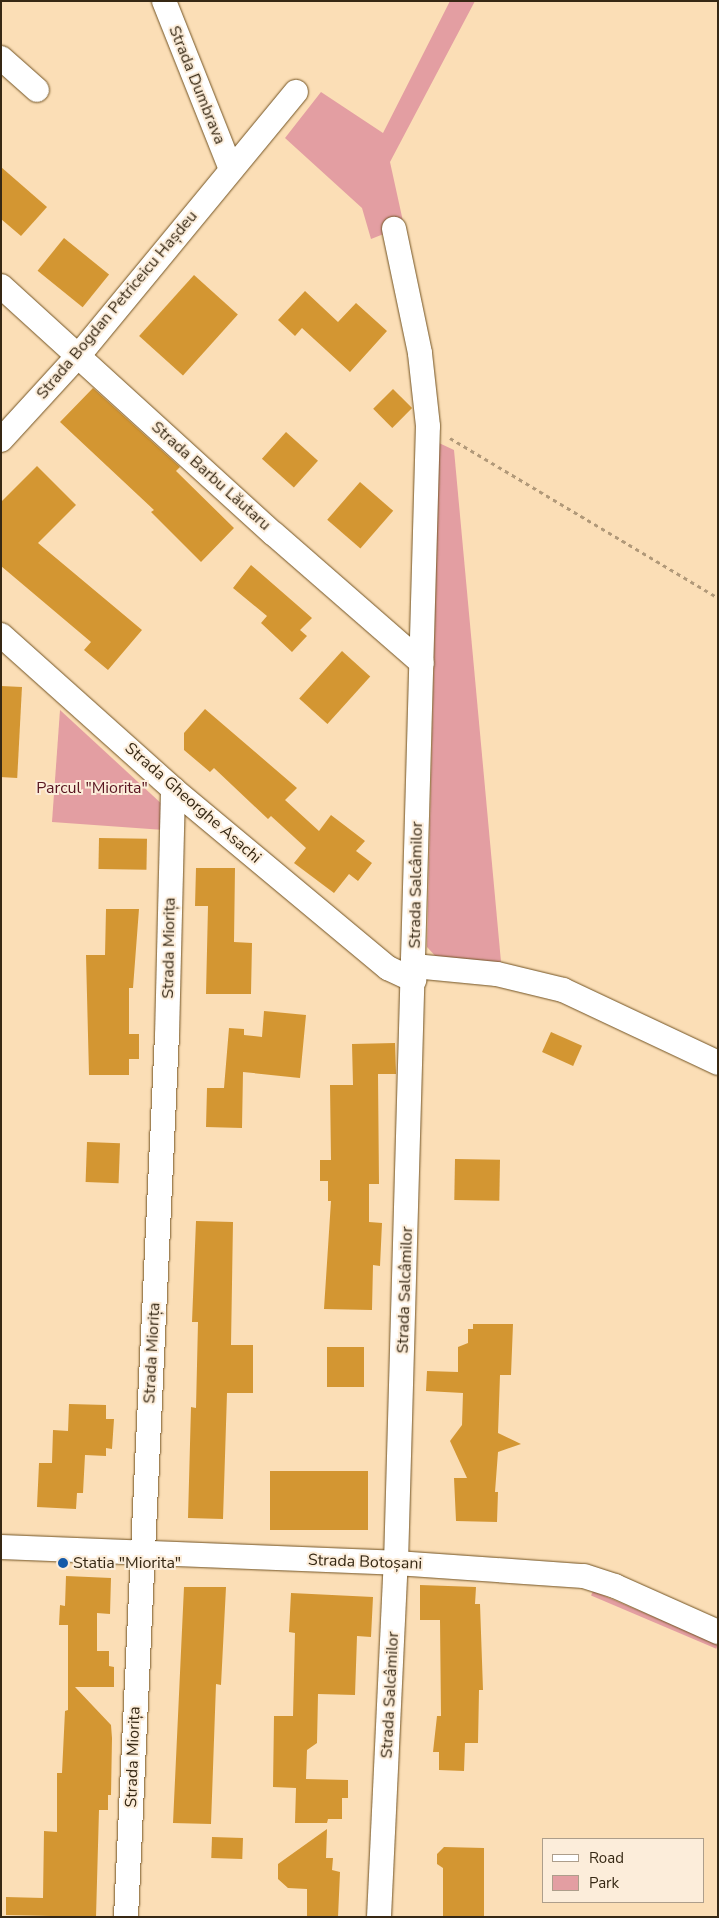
<!DOCTYPE html>
<html>
<head>
<meta charset="utf-8">
<style>
  body { margin:0 }
  #map { position:relative; width:719px; height:1918px; overflow:hidden; background:#fbdeb6; font-family:"Nunito Sans",sans-serif }
  div>[style] { position:absolute }
  .green>* { inset:0; background:#e39ea2; transform-origin:0 0 }
  .building>* { inset:0; background:#d39632; transform-origin:0 0 }
  .path>* { height:3px; margin-top:-1.5px; transform-origin:0; background:repeating-linear-gradient(90deg,#b19979 0 4px,transparent 0 8px) }
  .roads { filter:drop-shadow(0 0 1px #725323) drop-shadow(0 0 1px #725323) }
  .minor>* { height:24px; margin:-12px; padding:0 12px; transform-origin:12px; border-radius:12px; background:#fff }
  .dots>* { width:14px; height:14px; translate:-50% -50%; box-sizing:border-box; border:2px solid #fcedda; border-radius:50% }
  span { translate:-50% -50%; white-space:nowrap; text-align:center; line-height:1.15; -webkit-text-stroke:4px #fcedda; paint-order:stroke }
  .street-label { font-size:16px; color:#362814 }
  .park-label { font-size:16px; color:#581520 }
  .poi-label { font-size:16px; color:#362814 }
  .left { translate:0 -50%; text-align:left }
  .frame { position:absolute; inset:0; border:2px solid #362814; pointer-events:none }
  .legend { position:absolute; left:542px; top:1838px; width:162px; height:65px; box-sizing:border-box; background:#fcedda; border:1px solid #ad9e8b; margin:0; padding:6px 9px; list-style:none; font-size:15px; color:#362814 }
  .legend li { display:flex; align-items:center; gap:10px; height:25px }
  .legend b { width:25px; border:1px solid #ad9e8b }
</style>
</head>
<body>
<div id="map">
  <div class="green">
    <i style="clip-path:polygon(450px 1px,475px 1px,390px 162px,404px 226px,371px 239px,362px 208px,285px 138px,321px 92px,383px 133px)"></i>
    <i style="clip-path:polygon(439px 443px,454px 450px,501px 962px,439px 960px,427px 947px)"></i>
    <i style="clip-path:polygon(60px 710px,164px 806px,164px 830px,52px 822px)"></i>
    <i style="left:593px;top:1591px;width:136px;height:5px;rotate:23deg"></i>
  </div>
  <div class="building">
    <i style="clip-path:polygon(1px 167px,47px 207px,21px 236px,1px 219px)"></i>
    <i style="left:64px;top:238px;width:58px;height:42px;rotate:39deg"></i>
    <i style="left:194px;top:275px;width:59px;height:82px;rotate:42deg"></i>
    <i style="clip-path:polygon(305px 291px,338px 322px,356px 303px,387px 331px,350px 372px,302px 328px,295px 336px,278px 320px)"></i>
    <i style="clip-path:polygon(93px 388px,180px 467px,176px 471px,234px 528px,201px 562px,151px 512px,154px 510px,60px 422px)"></i>
    <i style="left:393px;top:389px;width:27px;height:28px;rotate:45deg"></i>
    <i style="left:286px;top:432px;width:43px;height:36px;rotate:42deg"></i>
    <i style="clip-path:polygon(37px 466px,76px 505px,38px 543px,142px 630px,108px 670px,84px 650px,91px 642px,1px 566px,1px 502px)"></i>
    <i style="left:360px;top:482px;width:44px;height:50px;rotate:41deg"></i>
    <i style="clip-path:polygon(251px 565px,312px 618px,300px 630px,307px 636px,292px 652px,261px 623px,267px 616px,233px 588px)"></i>
    <i style="left:342px;top:651px;width:38px;height:64px;rotate:42deg"></i>
    <i style="left:1px;top:686px;width:21px;height:91px;rotate:3deg"></i>
    <i style="clip-path:polygon(205px 709px,297px 788px,285px 800px,319px 831px,331px 815px,365px 841px,356px 851px,372px 863px,358px 881px,349px 874px,334px 893px,294px 863px,306px 848px,271px 816px,268px 819px,214px 768px,210px 772px,184px 750px,184px 733px)"></i>
    <i style="left:99px;top:838px;width:48px;height:31px;rotate:1deg"></i>
    <i style="clip-path:polygon(196px 868px,235px 868px,234px 942px,252px 943px,251px 994px,206px 994px,208px 906px,195px 906px)"></i>
    <i style="clip-path:polygon(106px 909px,139px 909px,133px 988px,129px 988px,129px 1034px,139px 1034px,139px 1059px,129px 1059px,129px 1075px,89px 1075px,86px 955px,105px 955px)"></i>
    <i style="clip-path:polygon(264px 1011px,306px 1015px,300px 1078px,243px 1072px,242px 1128px,206px 1127px,207px 1088px,224px 1088px,229px 1028px,244px 1029px,244px 1035px,262px 1037px)"></i>
    <i style="left:551px;top:1032px;width:34px;height:22px;rotate:24deg"></i>
    <i style="clip-path:polygon(395px 1043px,396px 1074px,378px 1074px,379px 1184px,369px 1184px,369px 1222px,382px 1223px,380px 1266px,373px 1265px,372px 1310px,324px 1309px,331px 1201px,328px 1201px,328px 1181px,320px 1181px,320px 1160px,331px 1160px,330px 1085px,353px 1085px,352px 1044px)"></i>
    <i style="left:87px;top:1142px;width:33px;height:40px;rotate:2deg"></i>
    <i style="left:455px;top:1159px;width:45px;height:41px;rotate:1deg"></i>
    <i style="clip-path:polygon(196px 1221px,233px 1222px,231px 1345px,253px 1345px,253px 1393px,227px 1393px,223px 1519px,188px 1518px,191px 1407px,196px 1408px,198px 1322px,192px 1322px)"></i>
    <i style="clip-path:polygon(473px 1324px,513px 1324px,511px 1375px,500px 1375px,498px 1433px,521px 1444px,498px 1452px,495px 1492px,498px 1492px,497px 1522px,456px 1521px,454px 1478px,467px 1478px,450px 1441px,462px 1425px,463px 1393px,426px 1391px,427px 1371px,458px 1372px,458px 1347px,468px 1343px,468px 1329px,473px 1329px)"></i>
    <i style="left:327px;top:1347px;width:37px;height:40px"></i>
    <i style="clip-path:polygon(69px 1404px,106px 1405px,106px 1419px,114px 1419px,112px 1449px,106px 1448px,106px 1456px,85px 1455px,83px 1493px,77px 1493px,76px 1509px,37px 1507px,39px 1463px,52px 1463px,53px 1430px,68px 1431px)"></i>
    <i style="left:270px;top:1471px;width:98px;height:59px"></i>
    <i style="clip-path:polygon(66px 1576px,111px 1578px,110px 1614px,97px 1613px,97px 1651px,109px 1651px,109px 1666px,114px 1667px,114px 1687px,75px 1687px,111px 1725px,112px 1738px,111px 1795px,108px 1795px,108px 1810px,99px 1810px,96px 1917px,6px 1915px,6px 1897px,43px 1898px,44px 1831px,57px 1832px,57px 1773px,62px 1773px,65px 1711px,68px 1710px,68px 1625px,59px 1625px,60px 1605px,65px 1606px)"></i>
    <i style="clip-path:polygon(420px 1585px,476px 1587px,475px 1604px,480px 1604px,483px 1690px,479px 1690px,478px 1743px,465px 1743px,464px 1771px,439px 1770px,439px 1752px,433px 1752px,437px 1716px,441px 1716px,440px 1620px,420px 1620px)"></i>
    <i style="clip-path:polygon(184px 1587px,226px 1587px,221px 1685px,216px 1684px,211px 1824px,173px 1823px)"></i>
    <i style="clip-path:polygon(291px 1593px,373px 1597px,371px 1637px,357px 1636px,355px 1695px,318px 1694px,317px 1743px,307px 1750px,306px 1779px,348px 1780px,348px 1798px,342px 1798px,342px 1819px,328px 1819px,327px 1823px,295px 1823px,296px 1788px,273px 1787px,274px 1716px,293px 1716px,295px 1633px,289px 1632px)"></i>
    <i style="clip-path:polygon(327px 1829px,326px 1858px,333px 1858px,332px 1870px,340px 1872px,338px 1917px,307px 1917px,307px 1889px,288px 1888px,278px 1879px,278px 1864px)"></i>
    <i style="left:212px;top:1837px;width:31px;height:21px;rotate:2deg"></i>
    <i style="clip-path:polygon(444px 1847px,484px 1848px,484px 1917px,443px 1917px,443px 1868px,437px 1864px,437px 1854px)"></i>
  </div>
  <div class="path">
    <i style="left:450px;top:438px;width:312px;rotate:30.8deg"></i>
  </div>
  <div class="roads">
    <div class="minor">
      <i style="left:164px;top:1px;width:181px;rotate:68.3deg"></i>
      <i style="left:1px;top:58px;width:48px;rotate:41.6deg"></i>
      <i style="left:1px;top:286px;width:369px;rotate:42.3deg"></i>
      <i style="left:274px;top:534px;width:196px;rotate:41.1deg"></i>
      <i style="left:1px;top:440px;width:115px;rotate:-47.5deg"></i>
      <i style="left:79px;top:355px;width:341px;rotate:-50.5deg"></i>
      <i style="left:1px;top:635px;width:231px;rotate:41.8deg"></i>
      <i style="left:173px;top:789px;width:280px;rotate:39.8deg"></i>
      <i style="left:388px;top:968px;width:29px;rotate:25deg"></i>
      <i style="left:414px;top:966px;width:83px;rotate:5.5deg"></i>
      <i style="left:497px;top:974px;width:68px;rotate:13.6deg"></i>
      <i style="left:563px;top:990px;width:171px;rotate:25.2deg"></i>
      <i style="left:1px;top:1547px;width:395px;rotate:2.3deg"></i>
      <i style="left:396px;top:1563px;width:188px;rotate:4deg"></i>
      <i style="left:584px;top:1576px;width:33px;rotate:18deg"></i>
      <i style="left:615px;top:1586px;width:113px;rotate:24.1deg"></i>
      <i style="left:126px;top:1917px;width:882px;rotate:-87.34deg"></i>
      <i style="left:167px;top:1036px;width:247px;rotate:-88.6deg"></i>
      <i style="left:379px;top:1917px;width:354px;rotate:-87.3deg"></i>
      <i style="left:396px;top:1563px;width:1137px;rotate:-88.39deg"></i>
      <i style="left:428px;top:426px;width:73px;rotate:-96.3deg"></i>
      <i style="left:420px;top:353px;width:127px;rotate:-101.8deg"></i>
    </div>
  </div>
  <div class="dots">
    <i style="left:63px;top:1563px;background:#145aa9"></i>
  </div>
  <div class="street-label">
    <span style="left:197px;top:85px;rotate:68deg">Strada Dumbrava</span>
    <span style="left:117px;top:305px;rotate:-50deg">Strada Bogdan Petriceicu Hașdeu</span>
    <span style="left:211px;top:476px;rotate:42deg">Strada Barbu Lăutaru</span>
    <span style="left:193px;top:803px;rotate:41deg">Strada Gheorghe Asachi</span>
    <span style="left:416px;top:885px;rotate:-89deg">Strada Salcâmilor</span>
    <span style="left:169px;top:948px;rotate:-89deg">Strada Miorița</span>
    <span style="left:405px;top:1290px;rotate:-88deg">Strada Salcâmilor</span>
    <span style="left:152px;top:1353px;rotate:-87deg">Strada Miorița</span>
    <span style="left:365px;top:1562px;rotate:2deg">Strada Botoșani</span>
    <span style="left:390px;top:1695px;rotate:-87deg">Strada Salcâmilor</span>
    <span style="left:133px;top:1757px;rotate:-88deg">Strada Miorița</span>
  </div>
  <div class="park-label">
    <span style="left:92px;top:788px">Parcul "Miorita"</span>
  </div>
  <div class="poi-label">
    <span class="left" style="left:73px;top:1563px">Statia "Miorita"</span>
  </div>
  <div class="frame"></div>
  <ul class="legend">
  <li><b style="height:6px;background:#fff"></b>Road</li>
  <li><b style="height:14px;background:#e39ea2"></b>Park</li>
  </ul>
</div>
</body>
</html>
